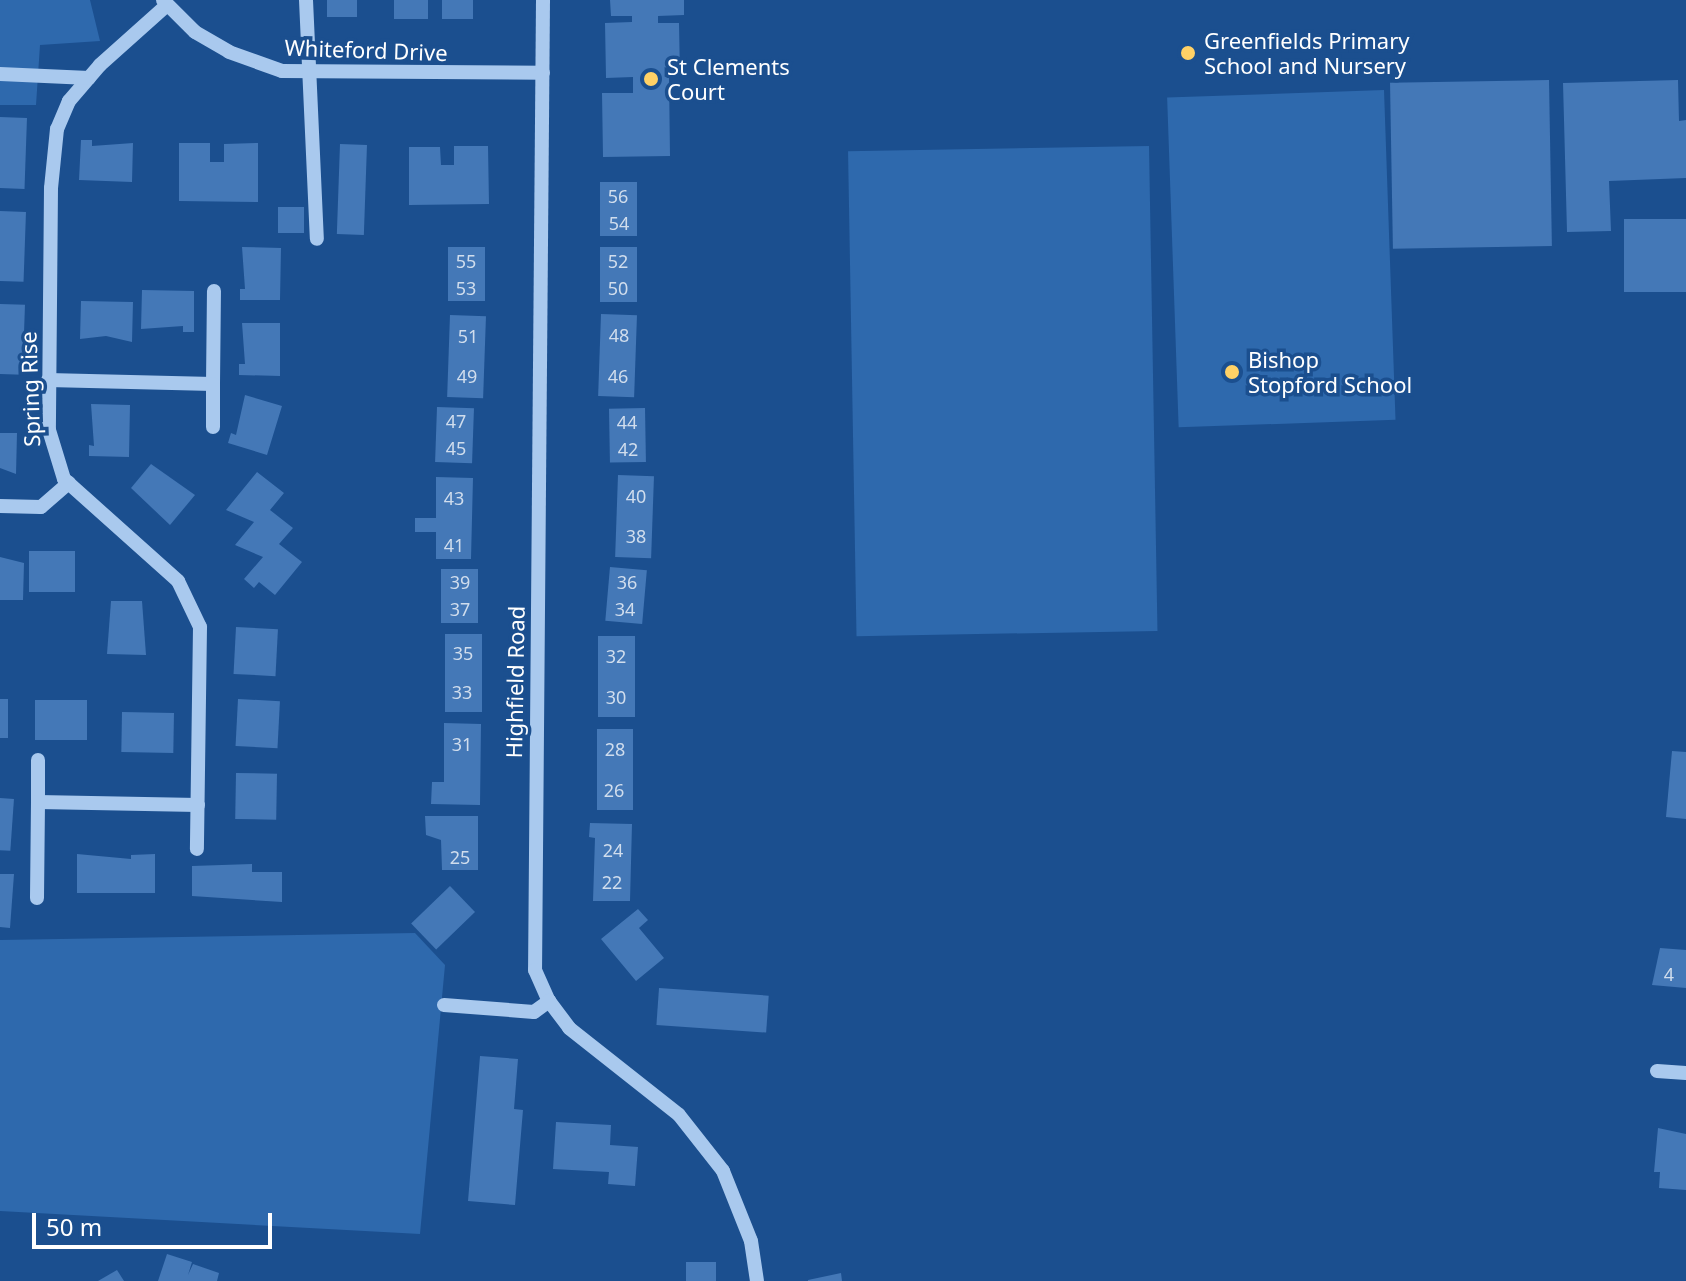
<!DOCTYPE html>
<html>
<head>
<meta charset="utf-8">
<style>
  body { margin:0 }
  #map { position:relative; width:1686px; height:1281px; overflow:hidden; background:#1b4f8f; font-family:"Noto Sans",sans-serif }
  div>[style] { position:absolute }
  .green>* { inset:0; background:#2e69ad; transform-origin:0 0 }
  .building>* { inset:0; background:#4478b7; transform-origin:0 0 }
  .minor>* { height:14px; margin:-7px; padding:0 7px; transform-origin:7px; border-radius:7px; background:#a9c9ee }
  .dots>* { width:22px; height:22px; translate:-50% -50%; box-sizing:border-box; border:4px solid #1b4f8f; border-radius:50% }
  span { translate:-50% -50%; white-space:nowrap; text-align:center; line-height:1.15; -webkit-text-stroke:7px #1b4f8f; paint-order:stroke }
  .number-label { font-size:18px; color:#d0dded }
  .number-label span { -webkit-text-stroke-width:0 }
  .poi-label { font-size:22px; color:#fff }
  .left { translate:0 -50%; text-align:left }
  .street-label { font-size:22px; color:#fff }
  .scale { position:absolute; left:32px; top:1213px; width:240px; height:36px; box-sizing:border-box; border:4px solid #fff; border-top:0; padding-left:10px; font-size:24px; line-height:28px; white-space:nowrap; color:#fff; -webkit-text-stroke:6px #1b4f8f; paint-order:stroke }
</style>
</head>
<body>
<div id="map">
  <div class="green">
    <i style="clip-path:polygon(0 0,90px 0,100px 41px,40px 45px,36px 105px,0 105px)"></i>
    <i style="left:1384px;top:90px;width:330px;height:217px;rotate:88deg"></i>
    <i style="left:1149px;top:146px;width:485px;height:301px;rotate:89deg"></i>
    <i style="clip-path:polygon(415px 933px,445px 965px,420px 1234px,0 1211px,0 940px)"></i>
  </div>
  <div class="building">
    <i style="left:327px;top:0;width:30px;height:17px"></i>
    <i style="left:394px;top:0;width:34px;height:19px"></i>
    <i style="left:442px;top:0;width:31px;height:19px"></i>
    <i style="clip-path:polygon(610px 0,684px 0,684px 15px,658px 16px,658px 23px,679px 23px,680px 76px,669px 77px,670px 156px,603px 157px,602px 93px,633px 93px,633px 77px,606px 78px,605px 23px,632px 22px,632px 16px,611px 16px)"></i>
    <i style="left:1549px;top:80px;width:166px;height:159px;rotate:89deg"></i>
    <i style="clip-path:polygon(1678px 80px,1679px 121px,1686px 120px,1686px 178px,1609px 181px,1611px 231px,1567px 232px,1563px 83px)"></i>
    <i style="left:0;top:117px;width:27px;height:71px;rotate:2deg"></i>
    <i style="clip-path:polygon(81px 140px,92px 140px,92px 146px,133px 143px,132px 182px,79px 180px)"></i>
    <i style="clip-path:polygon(179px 143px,210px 143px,210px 162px,224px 162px,224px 144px,258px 143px,258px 202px,179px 201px)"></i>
    <i style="left:340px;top:144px;width:27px;height:90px;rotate:2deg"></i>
    <i style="clip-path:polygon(454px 146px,488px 146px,489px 204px,409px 205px,409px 147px,440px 147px,441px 165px,454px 165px)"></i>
    <i style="left:637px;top:182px;width:54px;height:37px;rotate:90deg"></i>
    <i style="left:278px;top:207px;width:26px;height:26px"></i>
    <i style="left:0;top:211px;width:26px;height:70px;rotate:2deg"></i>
    <i style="left:1624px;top:219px;width:62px;height:73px"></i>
    <i style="clip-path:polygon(242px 247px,281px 248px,280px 300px,240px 300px,240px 289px,245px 289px)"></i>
    <i style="left:485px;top:247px;width:54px;height:37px;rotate:90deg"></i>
    <i style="left:637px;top:247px;width:55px;height:37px;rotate:90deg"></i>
    <i style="clip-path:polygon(142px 290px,194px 291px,194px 332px,183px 332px,183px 326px,141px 329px)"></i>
    <i style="clip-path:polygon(81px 301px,133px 302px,132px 342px,106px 336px,80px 339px)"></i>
    <i style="left:0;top:304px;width:25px;height:70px;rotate:2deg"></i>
    <i style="left:601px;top:314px;width:36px;height:82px;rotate:2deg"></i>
    <i style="left:450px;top:315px;width:36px;height:82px;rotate:2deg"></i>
    <i style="clip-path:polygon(242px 323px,280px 323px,280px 376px,239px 375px,239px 364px,245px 364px)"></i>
    <i style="clip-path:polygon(245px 395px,282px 406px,267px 455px,228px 443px,231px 433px,236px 435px)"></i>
    <i style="clip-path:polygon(91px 404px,130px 405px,129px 457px,89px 456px,89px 445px,94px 446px)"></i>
    <i style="left:437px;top:407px;width:37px;height:55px;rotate:2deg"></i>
    <i style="left:645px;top:408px;width:54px;height:36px;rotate:89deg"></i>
    <i style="clip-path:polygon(0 433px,17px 433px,16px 474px,0 468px)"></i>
    <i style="clip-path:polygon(151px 464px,195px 495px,170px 525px,131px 488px)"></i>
    <i style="clip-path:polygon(257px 472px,284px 493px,270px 510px,293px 528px,279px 544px,302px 562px,275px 595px,259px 582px,254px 588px,244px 579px,263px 557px,235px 545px,254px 522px,226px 510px)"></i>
    <i style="left:618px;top:475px;width:36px;height:82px;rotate:2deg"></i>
    <i style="clip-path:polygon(436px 477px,473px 478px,471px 559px,436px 559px,436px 532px,415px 532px,415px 518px,436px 518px)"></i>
    <i style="left:29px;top:551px;width:46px;height:41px"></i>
    <i style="clip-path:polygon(0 557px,24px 563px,23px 600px,0 600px)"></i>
    <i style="left:610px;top:567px;width:37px;height:54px;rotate:5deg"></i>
    <i style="left:441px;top:569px;width:37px;height:54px"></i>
    <i style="clip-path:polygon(111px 601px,142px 601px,146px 655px,107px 654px)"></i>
    <i style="left:236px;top:627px;width:42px;height:47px;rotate:3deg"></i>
    <i style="left:445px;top:634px;width:37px;height:78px"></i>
    <i style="left:598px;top:636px;width:37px;height:81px"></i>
    <i style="left:0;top:699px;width:8px;height:39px"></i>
    <i style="left:238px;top:699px;width:42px;height:47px;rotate:3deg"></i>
    <i style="left:35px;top:700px;width:52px;height:40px"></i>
    <i style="left:122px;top:712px;width:52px;height:40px;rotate:1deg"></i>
    <i style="clip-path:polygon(444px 723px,481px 724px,480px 805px,431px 804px,432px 782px,444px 782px)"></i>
    <i style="left:597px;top:729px;width:36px;height:81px"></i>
    <i style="clip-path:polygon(1672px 751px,1686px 752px,1686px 819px,1666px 817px)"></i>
    <i style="left:236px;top:773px;width:41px;height:46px;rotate:1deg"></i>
    <i style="left:0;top:798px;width:14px;height:52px;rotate:4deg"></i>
    <i style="clip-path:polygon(425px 816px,478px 816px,478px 870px,442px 870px,441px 840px,426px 835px)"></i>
    <i style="clip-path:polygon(590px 823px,632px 824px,630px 901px,593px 901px,595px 838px,589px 837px)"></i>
    <i style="clip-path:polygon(77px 854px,131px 859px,131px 855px,155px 854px,155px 893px,77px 893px)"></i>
    <i style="clip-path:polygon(252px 864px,252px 872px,282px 872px,282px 902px,192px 896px,192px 866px)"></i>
    <i style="clip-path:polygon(0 874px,14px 874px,10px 928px,0 927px)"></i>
    <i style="left:450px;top:886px;width:36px;height:54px;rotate:46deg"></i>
    <i style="clip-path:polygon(638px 909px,648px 920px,639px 928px,664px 958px,636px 981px,601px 939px)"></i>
    <i style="clip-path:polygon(1660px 948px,1686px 950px,1686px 988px,1652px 985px)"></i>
    <i style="left:659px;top:988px;width:110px;height:37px;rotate:4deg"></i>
    <i style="clip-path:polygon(480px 1056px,518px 1059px,514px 1109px,523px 1110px,515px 1205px,468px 1201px)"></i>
    <i style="clip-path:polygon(556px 1122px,611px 1125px,610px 1145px,638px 1147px,635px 1186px,608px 1184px,609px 1172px,553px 1169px)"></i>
    <i style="clip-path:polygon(1658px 1128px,1686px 1134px,1686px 1190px,1659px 1188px,1660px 1172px,1654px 1172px)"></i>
    <i style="clip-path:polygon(167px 1254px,192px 1262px,188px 1275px,193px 1264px,219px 1273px,217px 1281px,158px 1281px)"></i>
    <i style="left:686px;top:1262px;width:30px;height:19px"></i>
    <i style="clip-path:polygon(117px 1270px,124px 1281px,98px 1281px)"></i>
    <i style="clip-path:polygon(841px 1273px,842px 1281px,808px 1281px,808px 1280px)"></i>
  </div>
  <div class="minor">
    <i style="left:163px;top:0;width:45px;rotate:45deg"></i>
    <i style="left:195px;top:32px;width:39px;rotate:30deg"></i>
    <i style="left:229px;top:52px;width:56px;rotate:19.7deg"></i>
    <i style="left:282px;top:71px;width:261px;rotate:0.4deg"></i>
    <i style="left:306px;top:0;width:239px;rotate:87.4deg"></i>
    <i style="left:543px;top:0;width:970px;rotate:90.47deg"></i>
    <i style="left:535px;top:970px;width:34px;rotate:66deg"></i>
    <i style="left:549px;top:1001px;width:34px;rotate:53deg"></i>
    <i style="left:569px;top:1028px;width:140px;rotate:38.3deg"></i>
    <i style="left:679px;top:1115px;width:71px;rotate:51.8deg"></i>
    <i style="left:723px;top:1171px;width:75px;rotate:68.2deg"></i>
    <i style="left:751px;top:1241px;width:40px;rotate:81.5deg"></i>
    <i style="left:167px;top:5px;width:90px;rotate:138.2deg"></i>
    <i style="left:100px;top:65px;width:48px;rotate:130.7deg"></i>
    <i style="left:69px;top:101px;width:30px;rotate:113deg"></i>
    <i style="left:57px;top:129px;width:59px;rotate:95.8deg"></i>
    <i style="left:51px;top:188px;width:242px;rotate:90.5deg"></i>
    <i style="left:49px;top:430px;width:51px;rotate:73deg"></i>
    <i style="left:64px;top:479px;width:153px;rotate:41.8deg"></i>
    <i style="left:178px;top:581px;width:51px;rotate:64.4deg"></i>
    <i style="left:200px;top:627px;width:222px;rotate:90.8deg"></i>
    <i style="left:0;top:74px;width:89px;rotate:2.6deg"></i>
    <i style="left:48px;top:380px;width:165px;rotate:1.4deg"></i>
    <i style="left:213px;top:384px;width:93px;rotate:-89.4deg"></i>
    <i style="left:213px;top:427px;width:43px;rotate:-90deg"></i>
    <i style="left:0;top:506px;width:41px;rotate:1.4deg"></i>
    <i style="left:41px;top:507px;width:37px;rotate:-41deg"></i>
    <i style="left:38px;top:802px;width:42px;rotate:-90deg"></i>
    <i style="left:37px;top:898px;width:96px;rotate:-89.4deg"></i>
    <i style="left:38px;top:802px;width:160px;rotate:1.1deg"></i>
    <i style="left:444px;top:1005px;width:90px;rotate:4.4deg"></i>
    <i style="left:534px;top:1012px;width:19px;rotate:-36deg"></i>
    <i style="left:1657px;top:1071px;width:29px;rotate:4deg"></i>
  </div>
  <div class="dots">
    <i style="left:1188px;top:53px;background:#ffd166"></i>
    <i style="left:651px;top:79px;background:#ffd166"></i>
    <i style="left:1232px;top:372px;background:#ffd166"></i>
  </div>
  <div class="number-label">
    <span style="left:618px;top:196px">56</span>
    <span style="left:619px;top:223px">54</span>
    <span style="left:466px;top:261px">55</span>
    <span style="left:618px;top:261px">52</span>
    <span style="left:466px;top:288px">53</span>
    <span style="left:618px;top:288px">50</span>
    <span style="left:619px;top:335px">48</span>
    <span style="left:468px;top:336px">51</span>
    <span style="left:467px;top:376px">49</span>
    <span style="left:618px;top:376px">46</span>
    <span style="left:456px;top:421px">47</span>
    <span style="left:627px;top:422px">44</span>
    <span style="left:456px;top:448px">45</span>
    <span style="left:628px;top:449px">42</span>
    <span style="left:636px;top:496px">40</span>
    <span style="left:454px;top:498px">43</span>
    <span style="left:636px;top:536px">38</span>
    <span style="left:454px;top:545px">41</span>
    <span style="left:460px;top:582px">39</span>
    <span style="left:627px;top:582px">36</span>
    <span style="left:460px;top:609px">37</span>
    <span style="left:625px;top:609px">34</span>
    <span style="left:463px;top:653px">35</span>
    <span style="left:616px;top:656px">32</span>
    <span style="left:462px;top:692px">33</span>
    <span style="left:616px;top:697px">30</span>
    <span style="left:462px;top:744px">31</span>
    <span style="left:615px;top:749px">28</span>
    <span style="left:614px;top:790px">26</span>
    <span style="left:613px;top:850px">24</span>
    <span style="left:460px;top:857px">25</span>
    <span style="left:612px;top:882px">22</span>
    <span style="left:1669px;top:974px">4</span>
  </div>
  <div class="poi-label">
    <span class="left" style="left:1204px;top:53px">Greenfields Primary<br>School and Nursery</span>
    <span class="left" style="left:667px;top:79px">St Clements<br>Court</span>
    <span class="left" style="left:1248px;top:372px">Bishop<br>Stopford School</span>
  </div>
  <div class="street-label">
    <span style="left:366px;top:50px;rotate:2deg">Whiteford Drive</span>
    <span style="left:30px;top:389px;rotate:-92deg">Spring Rise</span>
    <span style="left:515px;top:682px;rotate:-89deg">Highfield Road</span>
  </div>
  <div class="scale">50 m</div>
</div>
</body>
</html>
